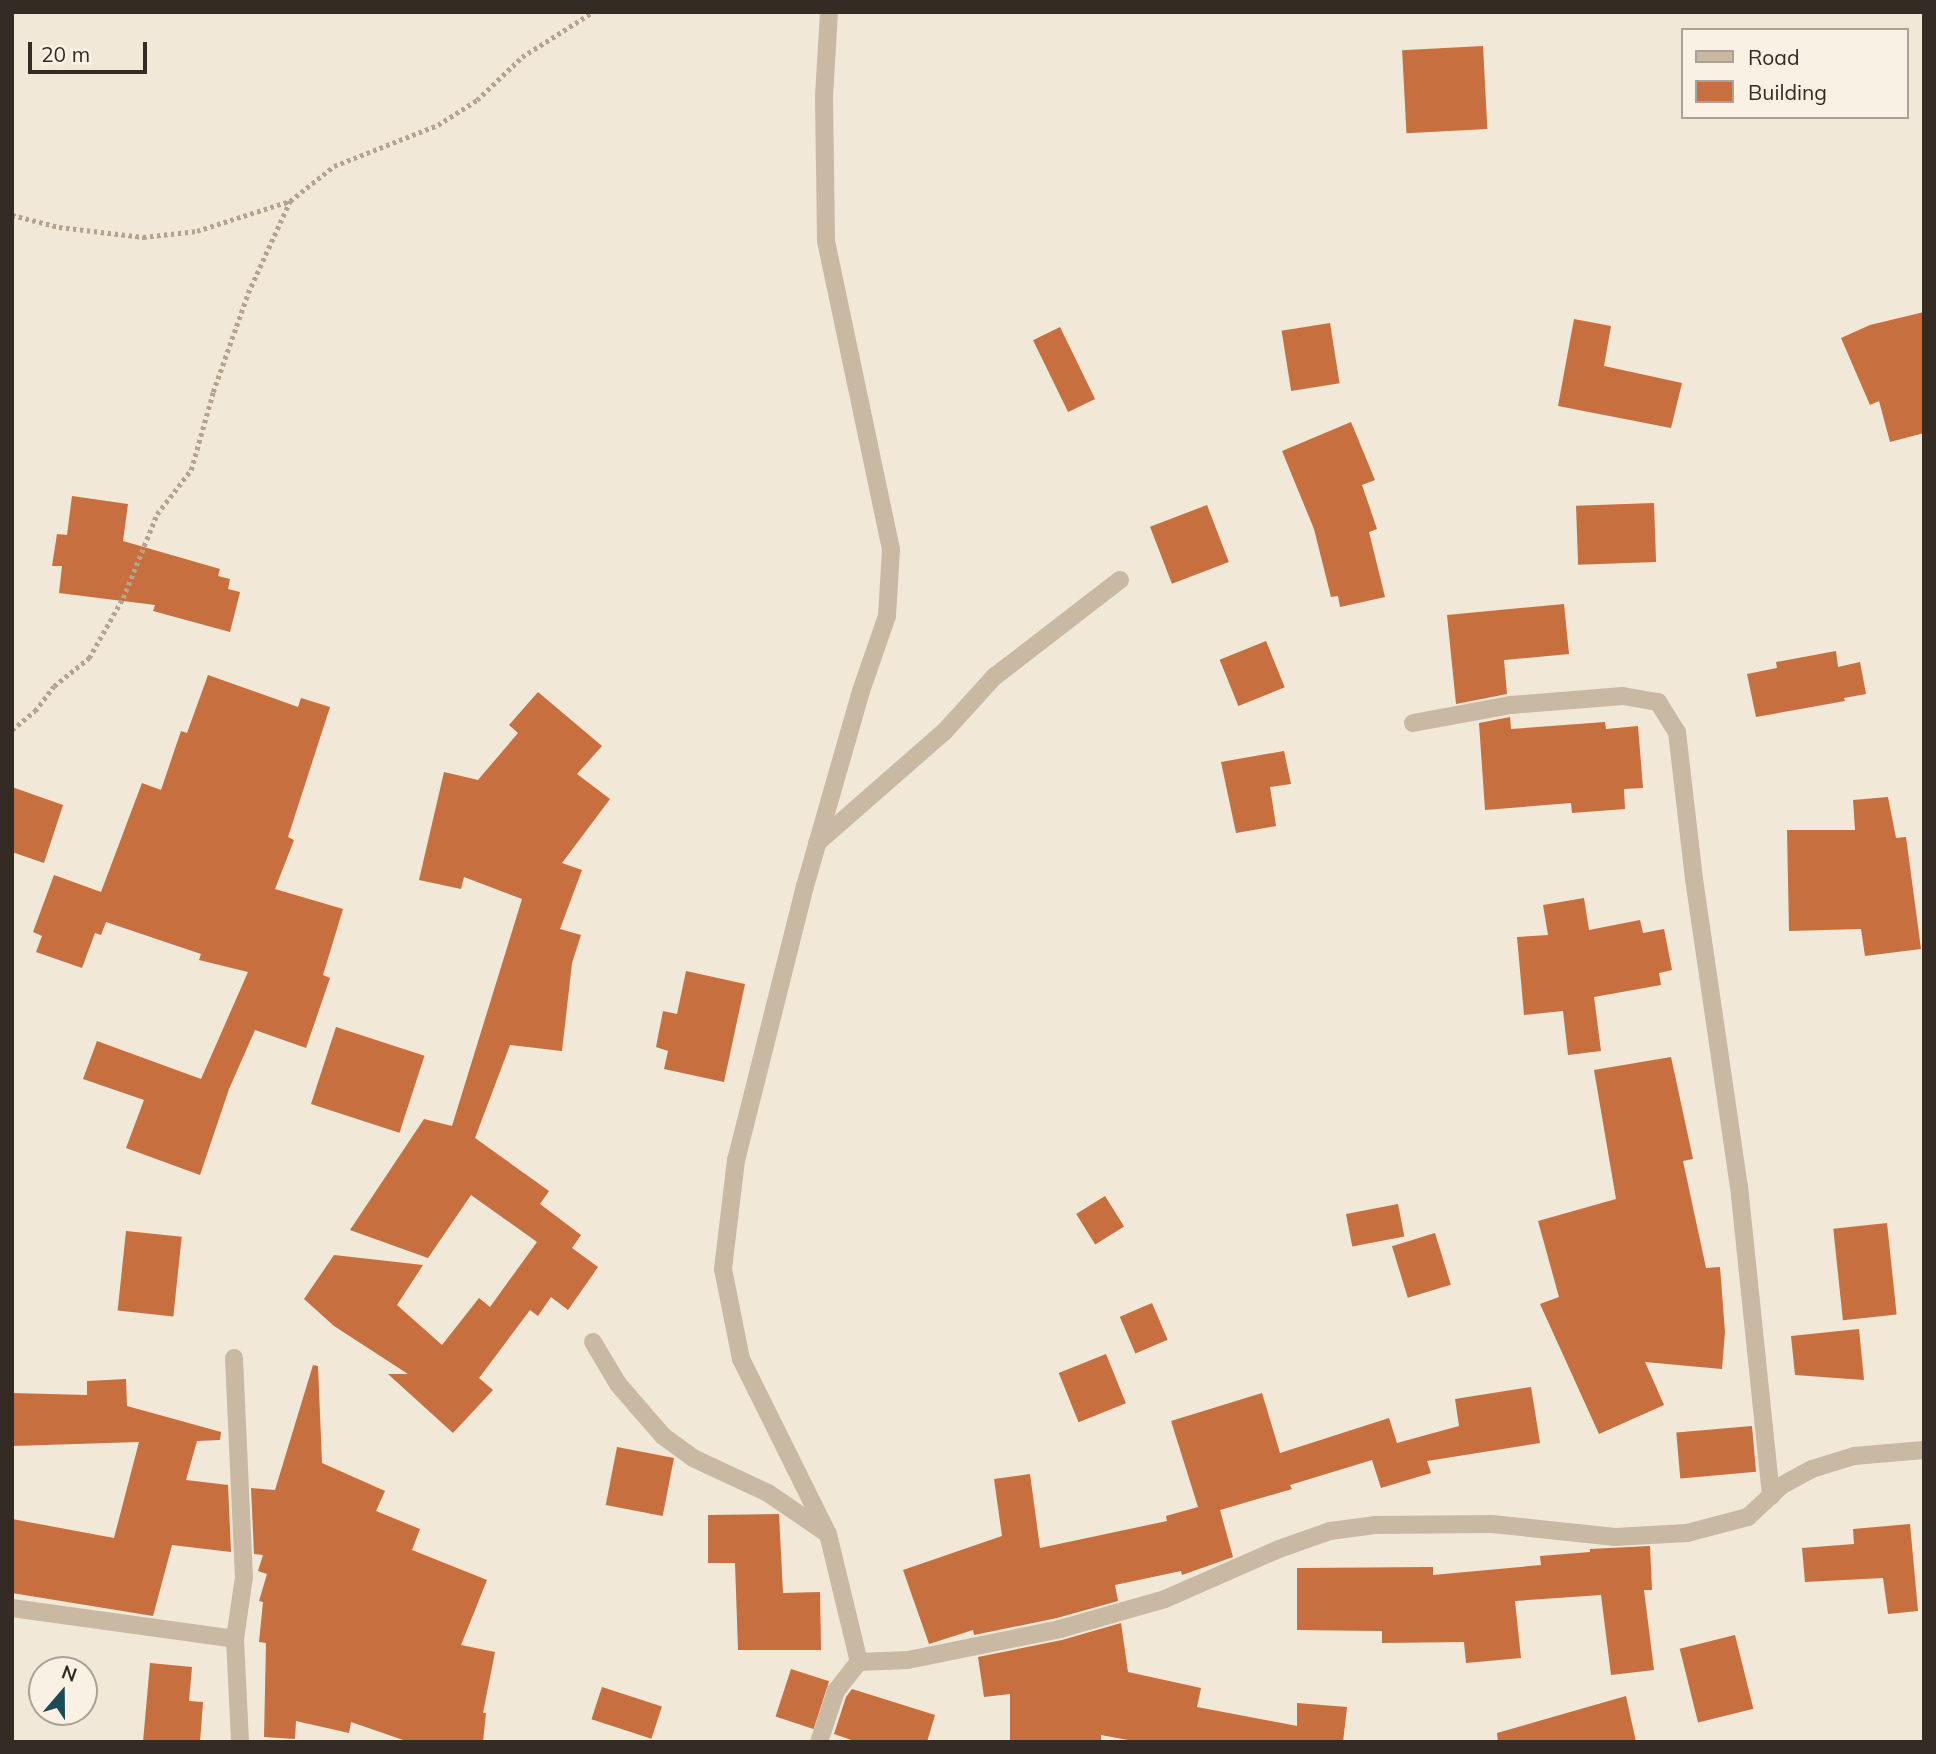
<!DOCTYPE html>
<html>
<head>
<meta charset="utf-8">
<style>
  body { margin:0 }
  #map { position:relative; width:1936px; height:1754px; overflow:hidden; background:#f1e8d7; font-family:Mulish,sans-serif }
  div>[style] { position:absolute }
  .building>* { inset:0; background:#c76f3e; transform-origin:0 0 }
  .path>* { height:4.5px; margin-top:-2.25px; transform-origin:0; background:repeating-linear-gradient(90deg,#b4a38d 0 3.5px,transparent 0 7px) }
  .street>* { height:18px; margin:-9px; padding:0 9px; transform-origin:9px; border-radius:9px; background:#c9b9a3 }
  span { translate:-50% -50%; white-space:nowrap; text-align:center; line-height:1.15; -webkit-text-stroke:5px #f9f1e3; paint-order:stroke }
  .frame { position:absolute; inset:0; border:14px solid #342b25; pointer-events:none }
  .legend { position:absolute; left:1681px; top:28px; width:228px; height:91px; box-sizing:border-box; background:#f9f1e3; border:2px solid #aaa297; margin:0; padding:9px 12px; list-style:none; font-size:21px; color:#342b25 }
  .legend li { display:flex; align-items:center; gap:14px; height:35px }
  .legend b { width:35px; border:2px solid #aaa297 }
  .north { position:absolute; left:28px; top:1656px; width:70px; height:70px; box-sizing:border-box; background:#f9f1e3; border:2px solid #aaa297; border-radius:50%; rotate:20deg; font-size:19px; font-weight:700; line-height:28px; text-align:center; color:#342b25 }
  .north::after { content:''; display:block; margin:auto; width:24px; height:32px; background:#1b4b55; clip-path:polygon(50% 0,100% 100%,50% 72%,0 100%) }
  .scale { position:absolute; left:28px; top:42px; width:119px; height:32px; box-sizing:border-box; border:4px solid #342b25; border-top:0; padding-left:9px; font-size:21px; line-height:24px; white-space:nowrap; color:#342b25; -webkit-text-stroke:5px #f9f1e3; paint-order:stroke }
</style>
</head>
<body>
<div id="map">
  <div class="building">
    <i style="left:1483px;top:46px;width:83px;height:81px;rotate:87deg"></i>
    <i style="clip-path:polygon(1924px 312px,1924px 433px,1890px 442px,1879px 401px,1870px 405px,1841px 338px,1870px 325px)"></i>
    <i style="clip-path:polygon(1574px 319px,1611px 326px,1604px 366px,1682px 383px,1671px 428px,1558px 406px)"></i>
    <i style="left:1330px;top:323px;width:61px;height:49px;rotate:81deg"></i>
    <i style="left:1060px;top:327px;width:80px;height:30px;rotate:64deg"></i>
    <i style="clip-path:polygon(1351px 422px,1375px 480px,1362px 485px,1377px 529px,1369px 532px,1385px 597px,1340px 607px,1338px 596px,1331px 597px,1314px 529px,1282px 451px)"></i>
    <i style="clip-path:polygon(72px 496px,128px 504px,123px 541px,220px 569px,218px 576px,230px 579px,228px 589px,240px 592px,230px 632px,153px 611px,155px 605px,59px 593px,62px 566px,52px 566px,57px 534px,67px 535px)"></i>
    <i style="left:1654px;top:503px;width:59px;height:78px;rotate:88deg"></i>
    <i style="left:1207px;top:505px;width:61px;height:61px;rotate:69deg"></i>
    <i style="clip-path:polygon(1564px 604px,1569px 654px,1504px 660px,1507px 694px,1456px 704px,1447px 615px)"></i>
    <i style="left:1266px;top:641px;width:50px;height:50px;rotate:68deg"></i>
    <i style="clip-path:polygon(1836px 651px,1838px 667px,1860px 662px,1866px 694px,1844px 698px,1845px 701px,1756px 717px,1747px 674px,1777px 668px,1776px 662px)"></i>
    <i style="clip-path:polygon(208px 675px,298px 707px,301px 698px,330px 707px,288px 837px,294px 840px,275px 889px,343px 909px,323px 975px,330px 978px,306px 1048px,255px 1030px,229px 1089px,200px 1175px,126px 1148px,144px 1100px,83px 1079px,97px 1041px,201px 1079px,248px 972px,199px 960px,201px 954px,106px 922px,101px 935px,95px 933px,82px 968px,36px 952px,42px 936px,33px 932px,54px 875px,101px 892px,142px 783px,161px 790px,181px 731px,187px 733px)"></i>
    <i style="clip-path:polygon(538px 692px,602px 746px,577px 774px,610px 799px,562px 863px,582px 870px,560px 929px,581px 935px,572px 963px,562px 1051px,510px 1045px,475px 1138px,549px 1191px,540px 1204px,581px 1235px,572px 1248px,598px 1267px,568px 1310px,551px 1297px,538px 1316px,530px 1310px,479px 1378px,493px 1390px,453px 1433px,388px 1374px,408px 1374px,334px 1326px,304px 1299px,334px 1255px,423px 1265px,397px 1305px,442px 1345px,479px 1298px,490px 1307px,537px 1242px,471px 1195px,428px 1258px,350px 1230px,424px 1119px,452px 1126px,522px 899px,464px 877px,461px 889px,419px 880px,444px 772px,478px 780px,518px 733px,509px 725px)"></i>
    <i style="clip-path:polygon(1510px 717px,1511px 729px,1605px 722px,1606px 729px,1638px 726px,1643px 788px,1624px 789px,1625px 809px,1572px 813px,1571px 803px,1485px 810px,1479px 723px)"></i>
    <i style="clip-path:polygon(1284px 751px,1291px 784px,1270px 787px,1276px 826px,1236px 833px,1221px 762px)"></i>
    <i style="clip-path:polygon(12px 787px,63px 805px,44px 863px,12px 852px)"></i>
    <i style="clip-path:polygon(1888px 797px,1896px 838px,1906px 837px,1921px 949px,1865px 956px,1861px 929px,1789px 931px,1787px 830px,1855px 830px,1853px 800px)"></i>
    <i style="clip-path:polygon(1584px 898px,1589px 930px,1640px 920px,1643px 933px,1664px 929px,1672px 970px,1659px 973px,1661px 985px,1594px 997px,1601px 1051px,1568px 1055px,1563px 1011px,1524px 1015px,1517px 937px,1548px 935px,1543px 905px)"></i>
    <i style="clip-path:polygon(686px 971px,745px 984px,724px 1082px,664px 1069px,668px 1051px,656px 1047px,663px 1011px,677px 1014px)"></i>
    <i style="left:336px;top:1027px;width:93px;height:81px;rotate:18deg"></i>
    <i style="clip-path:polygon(1671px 1057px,1693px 1159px,1683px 1161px,1706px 1268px,1720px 1267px,1725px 1332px,1722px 1369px,1645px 1362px,1664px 1405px,1599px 1434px,1540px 1304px,1559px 1297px,1538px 1221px,1616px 1199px,1594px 1070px)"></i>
    <i style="left:1105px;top:1196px;width:36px;height:34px;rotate:58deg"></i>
    <i style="left:1398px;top:1204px;width:33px;height:53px;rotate:79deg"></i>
    <i style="left:1887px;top:1223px;width:92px;height:54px;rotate:84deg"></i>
    <i style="left:126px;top:1231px;width:56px;height:80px;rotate:6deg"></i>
    <i style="left:1435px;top:1233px;width:54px;height:45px;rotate:73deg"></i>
    <i style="left:1152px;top:1303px;width:40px;height:35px;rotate:67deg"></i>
    <i style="clip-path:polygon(1859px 1329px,1864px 1380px,1795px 1375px,1791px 1336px)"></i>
    <i style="left:1106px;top:1354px;width:53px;height:51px;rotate:68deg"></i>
    <i style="clip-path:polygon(313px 1365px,318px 1366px,322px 1463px,385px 1491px,376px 1511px,420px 1529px,412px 1550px,487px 1580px,461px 1645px,495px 1652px,483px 1713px,486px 1713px,483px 1742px,409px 1742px,351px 1722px,349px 1733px,296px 1721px,295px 1739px,264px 1737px,266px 1643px,259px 1642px,263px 1602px,259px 1601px,267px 1574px,258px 1571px,263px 1555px,254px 1554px,251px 1488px,275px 1490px)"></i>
    <i style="clip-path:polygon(126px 1379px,127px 1406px,221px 1432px,220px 1440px,197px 1441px,186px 1480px,228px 1485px,231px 1552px,172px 1545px,153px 1616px,12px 1593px,12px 1519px,114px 1538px,139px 1442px,12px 1446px,12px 1393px,87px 1395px,87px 1381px)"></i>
    <i style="clip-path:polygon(1531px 1387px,1540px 1443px,1427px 1461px,1431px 1473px,1381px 1488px,1372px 1460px,1290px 1485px,1292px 1489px,1220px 1510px,1233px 1557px,1182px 1575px,1181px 1571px,1115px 1585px,1118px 1601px,1057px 1618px,974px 1635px,973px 1630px,929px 1644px,903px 1570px,1002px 1536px,994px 1479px,1030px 1474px,1040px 1548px,1167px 1521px,1166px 1516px,1198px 1507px,1171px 1421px,1262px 1393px,1280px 1453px,1389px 1418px,1397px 1443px,1459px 1426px,1455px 1399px)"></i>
    <i style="left:1752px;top:1426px;width:46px;height:76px;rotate:85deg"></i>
    <i style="left:617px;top:1447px;width:58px;height:59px;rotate:11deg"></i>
    <i style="clip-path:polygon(779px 1514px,783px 1593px,820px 1592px,821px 1650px,738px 1650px,735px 1563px,708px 1563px,708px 1515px)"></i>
    <i style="clip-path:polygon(1910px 1524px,1918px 1611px,1888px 1614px,1883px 1578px,1805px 1582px,1802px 1548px,1854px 1544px,1853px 1529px)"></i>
    <i style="clip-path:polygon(1650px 1546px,1652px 1590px,1644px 1590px,1654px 1670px,1611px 1675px,1601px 1595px,1515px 1601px,1521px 1658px,1466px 1663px,1464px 1642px,1382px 1643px,1382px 1631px,1297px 1630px,1297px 1568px,1433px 1567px,1433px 1575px,1541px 1565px,1540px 1556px,1590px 1552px,1590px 1549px)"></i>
    <i style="clip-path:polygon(1121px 1623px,1128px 1672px,1201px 1688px,1197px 1707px,1297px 1726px,1297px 1703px,1347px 1707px,1343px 1742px,1139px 1742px,1101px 1735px,1101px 1742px,1010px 1742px,1010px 1694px,984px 1697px,978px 1657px,1062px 1640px)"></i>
    <i style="left:1735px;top:1635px;width:76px;height:57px;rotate:76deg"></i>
    <i style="clip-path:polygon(150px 1663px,192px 1667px,189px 1701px,203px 1702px,200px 1742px,143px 1742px)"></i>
    <i style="left:791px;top:1669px;width:40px;height:50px;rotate:18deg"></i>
    <i style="left:602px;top:1687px;width:63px;height:34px;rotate:18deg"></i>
    <i style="clip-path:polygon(852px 1689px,935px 1715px,927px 1742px,857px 1742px,834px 1734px,846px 1697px)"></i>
    <i style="clip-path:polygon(1626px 1696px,1636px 1742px,1498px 1742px,1497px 1733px)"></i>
  </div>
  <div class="path">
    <i style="left:12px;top:215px;width:49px;rotate:14.3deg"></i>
    <i style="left:59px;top:227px;width:85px;rotate:6.8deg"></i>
    <i style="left:143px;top:237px;width:54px;rotate:-6.3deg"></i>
    <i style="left:197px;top:231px;width:98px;rotate:-17.9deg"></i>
    <i style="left:290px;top:201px;width:56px;rotate:-38.5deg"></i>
    <i style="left:334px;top:166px;width:112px;rotate:-21.5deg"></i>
    <i style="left:438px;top:125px;width:46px;rotate:-32.7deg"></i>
    <i style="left:477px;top:100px;width:62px;rotate:-43.7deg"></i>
    <i style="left:522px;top:57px;width:84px;rotate:-32.4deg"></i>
    <i style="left:12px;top:730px;width:30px;rotate:-40deg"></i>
    <i style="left:35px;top:711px;width:31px;rotate:-53deg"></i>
    <i style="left:54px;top:686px;width:45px;rotate:-38.7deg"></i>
    <i style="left:89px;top:658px;width:69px;rotate:-60.5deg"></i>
    <i style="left:123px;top:598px;width:91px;rotate:-68deg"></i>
    <i style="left:157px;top:514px;width:56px;rotate:-52.3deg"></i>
    <i style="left:191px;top:470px;width:81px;rotate:-74.2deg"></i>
    <i style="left:213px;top:392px;width:105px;rotate:-70.5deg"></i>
    <i style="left:248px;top:293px;width:101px;rotate:-65.5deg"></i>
  </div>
  <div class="street">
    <i style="left:829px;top:12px;width:84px;rotate:93.4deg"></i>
    <i style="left:824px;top:96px;width:145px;rotate:89.2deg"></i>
    <i style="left:826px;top:241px;width:315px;rotate:78.1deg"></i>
    <i style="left:891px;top:549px;width:67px;rotate:93.4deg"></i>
    <i style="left:887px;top:616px;width:79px;rotate:109.1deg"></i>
    <i style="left:861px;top:691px;width:203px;rotate:106deg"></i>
    <i style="left:805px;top:886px;width:283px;rotate:104.1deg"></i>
    <i style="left:736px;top:1160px;width:110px;rotate:96.8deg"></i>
    <i style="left:723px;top:1269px;width:92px;rotate:78.7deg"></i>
    <i style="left:741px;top:1359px;width:195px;rotate:63.6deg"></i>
    <i style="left:828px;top:1534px;width:132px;rotate:76.4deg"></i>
    <i style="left:1413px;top:723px;width:100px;rotate:-10.4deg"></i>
    <i style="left:1511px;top:705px;width:112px;rotate:-4.6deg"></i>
    <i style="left:1623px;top:696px;width:36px;rotate:10deg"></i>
    <i style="left:1658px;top:702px;width:36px;rotate:58deg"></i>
    <i style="left:1677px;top:732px;width:148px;rotate:83.4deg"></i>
    <i style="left:1694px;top:879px;width:310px;rotate:81.7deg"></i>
    <i style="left:1739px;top:1186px;width:312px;rotate:84.1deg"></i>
    <i style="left:817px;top:843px;width:169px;rotate:-41.2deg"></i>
    <i style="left:944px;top:732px;width:74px;rotate:-47.7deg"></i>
    <i style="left:994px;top:677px;width:159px;rotate:-37.6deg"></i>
    <i style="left:593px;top:1342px;width:49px;rotate:59.2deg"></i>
    <i style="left:618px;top:1384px;width:69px;rotate:49.1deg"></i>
    <i style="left:663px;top:1436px;width:37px;rotate:36deg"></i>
    <i style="left:693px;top:1458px;width:83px;rotate:25deg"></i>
    <i style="left:768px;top:1493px;width:69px;rotate:34.4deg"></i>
    <i style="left:234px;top:1358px;width:219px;rotate:87.4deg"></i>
    <i style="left:244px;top:1577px;width:63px;rotate:98.3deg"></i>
    <i style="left:235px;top:1639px;width:103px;rotate:87.2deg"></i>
    <i style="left:12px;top:1608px;width:225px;rotate:7.9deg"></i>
    <i style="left:819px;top:1742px;width:54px;rotate:-71.6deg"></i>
    <i style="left:836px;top:1691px;width:37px;rotate:-52deg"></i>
    <i style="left:859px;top:1662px;width:49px;rotate:-2.3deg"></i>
    <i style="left:908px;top:1660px;width:155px;rotate:-11.5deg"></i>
    <i style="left:1060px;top:1629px;width:109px;rotate:-15.9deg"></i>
    <i style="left:1165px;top:1599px;width:124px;rotate:-23.7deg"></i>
    <i style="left:1279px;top:1549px;width:54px;rotate:-19.4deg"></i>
    <i style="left:1330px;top:1531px;width:45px;rotate:-7.6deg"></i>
    <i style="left:1375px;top:1525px;width:117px;rotate:-0.5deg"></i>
    <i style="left:1492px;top:1524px;width:124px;rotate:6deg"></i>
    <i style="left:1615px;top:1537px;width:72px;rotate:-3.2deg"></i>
    <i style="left:1687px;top:1533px;width:63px;rotate:-14.7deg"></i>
    <i style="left:1748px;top:1517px;width:45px;rotate:-43.2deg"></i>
    <i style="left:1781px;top:1486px;width:35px;rotate:-29deg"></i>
    <i style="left:1812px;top:1469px;width:44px;rotate:-17.2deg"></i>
    <i style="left:1854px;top:1456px;width:70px;rotate:-4.9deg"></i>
  </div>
  <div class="frame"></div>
  <ul class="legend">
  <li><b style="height:9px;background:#c9b9a3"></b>Road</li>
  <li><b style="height:19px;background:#c76f3e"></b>Building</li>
  </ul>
  <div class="north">N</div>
  <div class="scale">20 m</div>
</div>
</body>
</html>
